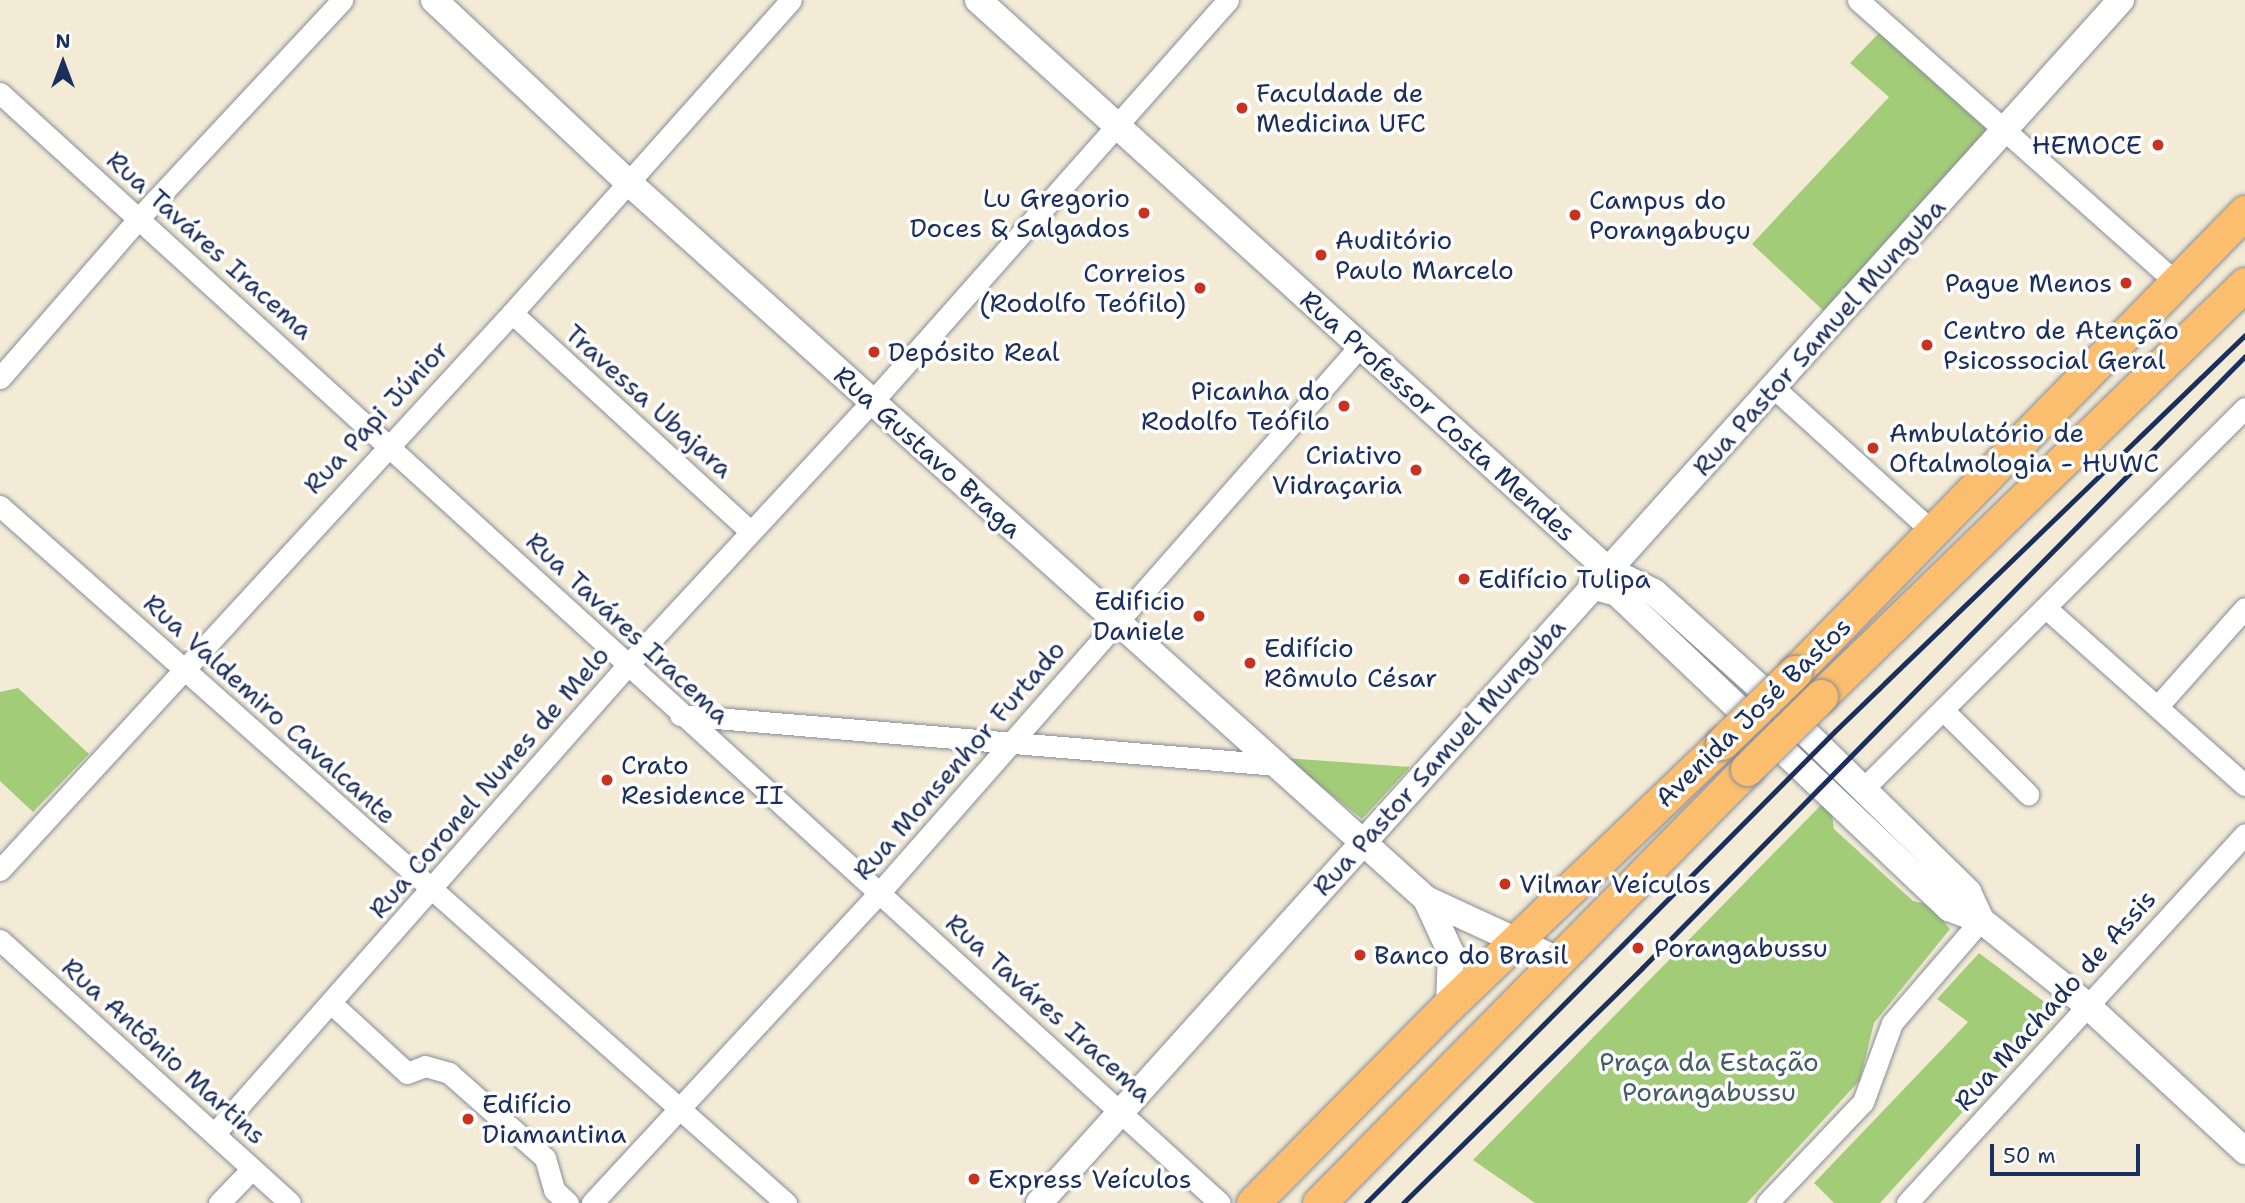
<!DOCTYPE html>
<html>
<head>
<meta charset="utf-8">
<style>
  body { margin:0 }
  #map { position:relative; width:2245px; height:1203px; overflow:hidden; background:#f3ebd6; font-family:"Shantell Sans",sans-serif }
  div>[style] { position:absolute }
  .green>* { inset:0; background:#a3cc78 }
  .roads { filter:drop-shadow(0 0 2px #878d9a) drop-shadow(0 0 2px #878d9a) }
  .minor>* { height:21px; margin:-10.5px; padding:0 10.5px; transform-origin:10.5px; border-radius:10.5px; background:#fff }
  .tertiary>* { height:26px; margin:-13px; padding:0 13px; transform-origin:13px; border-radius:13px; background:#fff }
  .primary>* { height:33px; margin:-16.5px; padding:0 16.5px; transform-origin:16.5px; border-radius:16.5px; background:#fabe6e }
  .rail>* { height:5px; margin:-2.5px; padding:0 2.5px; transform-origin:2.5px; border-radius:2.5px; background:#1b2f5e }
  .bridges { filter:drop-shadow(0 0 2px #878d9a) drop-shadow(0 0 2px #878d9a) }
  .primary-bridge>* { height:33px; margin:-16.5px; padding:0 16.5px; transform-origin:16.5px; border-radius:16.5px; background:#fabe6e }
  .dots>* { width:19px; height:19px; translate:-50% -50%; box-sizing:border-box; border:4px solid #fff; border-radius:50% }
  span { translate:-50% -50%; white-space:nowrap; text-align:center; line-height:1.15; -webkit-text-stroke:7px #fff; paint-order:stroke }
  .poi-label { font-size:26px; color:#1b2f5e }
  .left { translate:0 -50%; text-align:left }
  .right { translate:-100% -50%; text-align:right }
  .street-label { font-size:26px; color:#1b2f5e }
  .park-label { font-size:26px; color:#445e66 }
  .north { position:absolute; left:28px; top:28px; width:70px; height:70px; -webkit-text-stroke:5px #fff; paint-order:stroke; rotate:0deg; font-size:19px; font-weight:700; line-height:28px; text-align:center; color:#1b2f5e }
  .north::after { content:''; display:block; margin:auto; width:24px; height:32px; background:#1b2f5e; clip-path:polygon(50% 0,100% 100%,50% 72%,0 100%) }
  .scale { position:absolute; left:1990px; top:1144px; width:150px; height:32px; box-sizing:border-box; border:4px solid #1b2f5e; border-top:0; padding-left:9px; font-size:21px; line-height:24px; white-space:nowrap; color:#1b2f5e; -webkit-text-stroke:5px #fff; paint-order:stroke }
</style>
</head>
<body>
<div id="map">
  <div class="green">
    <i style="clip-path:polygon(1880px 32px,1993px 135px,1827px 314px,1752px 244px,1889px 97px,1850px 63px)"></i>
    <i style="clip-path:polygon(18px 688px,89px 754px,33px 812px,0 781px,0 692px)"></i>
    <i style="clip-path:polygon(1285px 758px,1410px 767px,1362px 819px)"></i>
    <i style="clip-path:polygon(1822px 804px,1832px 814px,1834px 829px,1913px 901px,1930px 905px,1950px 929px,1874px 1023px,1860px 1080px,1747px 1203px,1535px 1203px,1473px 1160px)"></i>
    <i style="clip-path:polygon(1979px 953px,2055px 1010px,1880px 1203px,1834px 1203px,1814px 1183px,1968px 1022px,1937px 999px)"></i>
  </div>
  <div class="roads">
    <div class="minor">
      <i style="left:1858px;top:0;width:425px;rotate:41.6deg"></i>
      <i style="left:0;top:93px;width:1649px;rotate:42.3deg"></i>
      <i style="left:512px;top:313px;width:321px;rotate:42.5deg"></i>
      <i style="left:0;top:378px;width:212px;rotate:-49deg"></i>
      <i style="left:139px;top:218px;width:298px;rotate:-47deg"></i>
      <i style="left:1773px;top:387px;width:217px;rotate:42.2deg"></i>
      <i style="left:0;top:506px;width:1051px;rotate:41.57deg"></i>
      <i style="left:2046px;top:608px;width:266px;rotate:41.7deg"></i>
      <i style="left:2157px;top:707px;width:132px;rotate:-48.4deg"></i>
      <i style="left:1943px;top:710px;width:120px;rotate:44.7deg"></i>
      <i style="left:680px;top:715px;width:599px;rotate:4.79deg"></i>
      <i style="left:1862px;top:790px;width:541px;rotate:-44.93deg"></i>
      <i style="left:0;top:870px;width:757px;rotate:-47.41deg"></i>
      <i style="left:512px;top:313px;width:419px;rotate:-48.3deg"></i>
      <i style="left:0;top:940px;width:391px;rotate:42.2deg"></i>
      <i style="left:331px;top:1003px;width:103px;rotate:42.6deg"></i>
      <i style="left:407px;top:1073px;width:19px;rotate:-21deg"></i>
      <i style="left:425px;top:1066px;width:25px;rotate:16deg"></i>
      <i style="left:449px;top:1073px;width:128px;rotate:41.5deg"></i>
      <i style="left:545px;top:1158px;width:33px;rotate:74deg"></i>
      <i style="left:554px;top:1190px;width:19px;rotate:43deg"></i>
      <i style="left:215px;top:1133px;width:621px;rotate:-48.59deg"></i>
      <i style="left:626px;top:667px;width:374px;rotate:-47.2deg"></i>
      <i style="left:880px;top:393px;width:525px;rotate:-48.48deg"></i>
      <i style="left:219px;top:1203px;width:47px;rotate:-45.9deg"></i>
      <i style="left:592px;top:1203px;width:424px;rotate:-47.2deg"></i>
      <i style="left:880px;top:892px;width:727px;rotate:-48.68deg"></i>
      <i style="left:1767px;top:1203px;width:139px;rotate:-46.5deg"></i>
      <i style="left:1863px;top:1102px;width:84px;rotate:-69.8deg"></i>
      <i style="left:1892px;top:1023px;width:136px;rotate:-49.2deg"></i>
      <i style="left:1907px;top:1203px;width:500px;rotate:-47.51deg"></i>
    </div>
    <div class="tertiary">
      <i style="left:434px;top:0;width:265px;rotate:43.2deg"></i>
      <i style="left:627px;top:181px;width:1074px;rotate:41.94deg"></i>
      <i style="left:1426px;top:899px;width:148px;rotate:24.8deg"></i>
      <i style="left:978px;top:0;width:848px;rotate:42.13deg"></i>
      <i style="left:1607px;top:569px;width:52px;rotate:26.1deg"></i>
      <i style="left:1654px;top:592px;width:142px;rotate:42.1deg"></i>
      <i style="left:1759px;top:687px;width:293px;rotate:44.4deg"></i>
      <i style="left:1968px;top:892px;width:31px;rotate:65deg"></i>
      <i style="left:1591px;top:586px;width:27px;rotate:15deg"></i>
      <i style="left:1617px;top:593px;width:458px;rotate:43.5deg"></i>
      <i style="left:1949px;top:908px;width:34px;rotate:21deg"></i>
      <i style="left:1981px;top:920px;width:137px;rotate:38.8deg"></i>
      <i style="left:2088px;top:1006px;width:214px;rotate:42.7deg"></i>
      <i style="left:1426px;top:899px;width:60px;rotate:65.2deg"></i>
      <i style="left:1451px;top:953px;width:52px;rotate:92.2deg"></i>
      <i style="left:1039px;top:1203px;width:1618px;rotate:-48.03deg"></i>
    </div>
    <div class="primary">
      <i style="left:1795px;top:672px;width:644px;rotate:-45.63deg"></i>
      <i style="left:1821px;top:696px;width:591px;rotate:-44.18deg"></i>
      <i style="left:1253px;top:1203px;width:279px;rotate:-45.3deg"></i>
      <i style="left:1449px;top:1005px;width:378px;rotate:-43.8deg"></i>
      <i style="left:1319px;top:1203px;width:610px;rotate:-45.4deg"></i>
    </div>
  </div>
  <div class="rail">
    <i style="left:1366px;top:1203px;width:665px;rotate:-45.18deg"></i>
    <i style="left:1835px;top:731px;width:570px;rotate:-44deg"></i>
    <i style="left:1403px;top:1203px;width:335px;rotate:-44.5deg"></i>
    <i style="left:1642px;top:968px;width:859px;rotate:-45.42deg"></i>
  </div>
  <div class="bridges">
    <div class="primary-bridge">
      <i style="left:1722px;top:743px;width:102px;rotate:-44.2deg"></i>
      <i style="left:1747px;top:769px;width:104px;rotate:-44.6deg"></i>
    </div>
  </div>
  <div class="dots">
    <i style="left:1242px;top:108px;background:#c8321e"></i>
    <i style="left:2158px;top:145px;background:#c8321e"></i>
    <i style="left:1144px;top:213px;background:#c8321e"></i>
    <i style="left:1575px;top:215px;background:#c8321e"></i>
    <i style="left:1321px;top:255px;background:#c8321e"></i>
    <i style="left:2126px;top:283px;background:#c8321e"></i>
    <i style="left:1200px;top:288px;background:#c8321e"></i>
    <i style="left:1927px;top:345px;background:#c8321e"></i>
    <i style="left:874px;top:352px;background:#c8321e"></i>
    <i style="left:1344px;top:406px;background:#c8321e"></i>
    <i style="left:1873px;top:448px;background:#c8321e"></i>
    <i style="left:1416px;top:470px;background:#c8321e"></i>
    <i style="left:1464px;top:579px;background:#c8321e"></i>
    <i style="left:1199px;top:616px;background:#c8321e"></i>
    <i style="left:1250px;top:663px;background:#c8321e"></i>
    <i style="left:607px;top:780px;background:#c8321e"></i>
    <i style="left:1505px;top:884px;background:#c8321e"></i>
    <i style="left:1638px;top:948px;background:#c8321e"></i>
    <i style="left:1360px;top:955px;background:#c8321e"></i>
    <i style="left:468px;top:1119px;background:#c8321e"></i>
    <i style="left:974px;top:1179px;background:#c8321e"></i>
  </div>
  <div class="poi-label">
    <span class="left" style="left:1256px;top:108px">Faculdade de<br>Medicina UFC</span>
    <span class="right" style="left:2142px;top:145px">HEMOCE</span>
    <span class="right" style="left:1130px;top:213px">Lu Gregorio<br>Doces &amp; Salgados</span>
    <span class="left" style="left:1589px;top:215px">Campus do<br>Porangabuçu</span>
    <span class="left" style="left:1335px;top:255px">Auditório<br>Paulo Marcelo</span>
    <span class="right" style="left:1186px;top:288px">Correios<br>(Rodolfo Teófilo)</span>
    <span class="right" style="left:2112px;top:283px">Pague Menos</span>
    <span class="left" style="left:1943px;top:345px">Centro de Atenção<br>Psicossocial Geral</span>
    <span class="left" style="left:888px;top:352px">Depósito Real</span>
    <span class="right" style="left:1330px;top:406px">Picanha do<br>Rodolfo Teófilo</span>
    <span class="left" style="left:1889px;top:448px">Ambulatório de<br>Oftalmologia - HUWC</span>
    <span class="right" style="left:1402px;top:470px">Criativo<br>Vidraçaria</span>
    <span class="left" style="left:1478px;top:579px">Edifício Tulipa</span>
    <span class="right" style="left:1185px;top:616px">Edificio<br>Daniele</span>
    <span class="left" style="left:1264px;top:663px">Edifício<br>Rômulo César</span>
    <span class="left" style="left:621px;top:780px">Crato<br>Residence II</span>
    <span class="left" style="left:1519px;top:884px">Vilmar Veículos</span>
    <span class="left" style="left:1654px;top:948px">Porangabussu</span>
    <span class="left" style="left:1374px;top:955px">Banco do Brasil</span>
    <span class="left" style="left:482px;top:1119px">Edifício<br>Diamantina</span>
    <span class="left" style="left:988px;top:1179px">Express Veículos</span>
  </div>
  <div class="street-label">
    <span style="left:210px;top:245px;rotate:42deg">Rua Taváres Iracema</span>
    <span style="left:1819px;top:337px;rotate:-48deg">Rua Pastor Samuel Munguba</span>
    <span style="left:649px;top:401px;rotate:42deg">Travessa Ubajara</span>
    <span style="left:1438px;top:416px;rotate:42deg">Rua Professor Costa Mendes</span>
    <span style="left:376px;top:417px;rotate:-47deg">Rua Papi Júnior</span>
    <span style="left:928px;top:452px;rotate:42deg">Rua Gustavo Braga</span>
    <span style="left:628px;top:628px;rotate:43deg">Rua Taváres Iracema</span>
    <span style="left:270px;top:709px;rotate:42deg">Rua Valdemiro Cavalcante</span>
    <span style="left:1753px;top:712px;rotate:-44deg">Avenida José Bastos</span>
    <span style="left:1439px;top:757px;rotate:-48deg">Rua Pastor Samuel Munguba</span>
    <span style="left:959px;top:760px;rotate:-49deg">Rua Monsenhor Furtado</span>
    <span style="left:489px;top:782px;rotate:-49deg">Rua Coronel Nunes de Melo</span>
    <span style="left:2055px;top:1000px;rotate:-48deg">Rua Machado de Assis</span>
    <span style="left:1049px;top:1008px;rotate:42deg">Rua Taváres Iracema</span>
    <span style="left:164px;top:1051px;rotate:42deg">Rua Antônio Martins</span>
  </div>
  <div class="park-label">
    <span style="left:1709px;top:1077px">Praça da Estação<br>Porangabussu</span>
  </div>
  <div class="north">N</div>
  <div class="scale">50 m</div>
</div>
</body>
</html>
